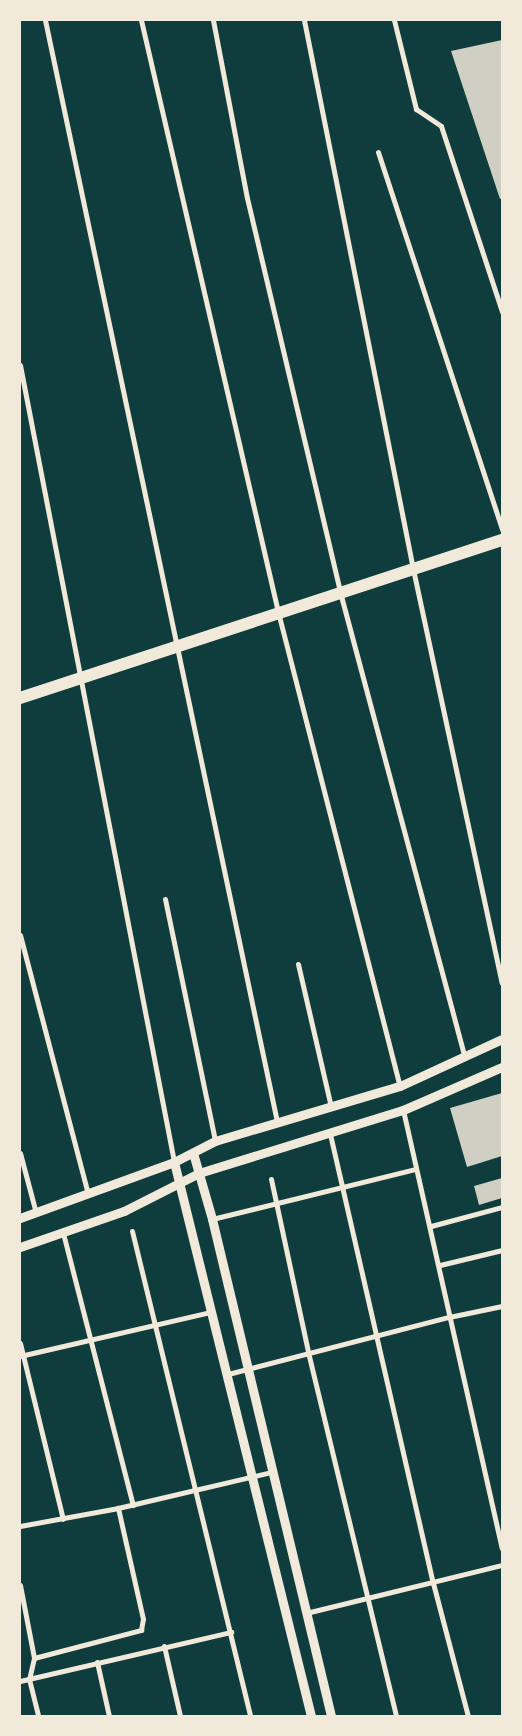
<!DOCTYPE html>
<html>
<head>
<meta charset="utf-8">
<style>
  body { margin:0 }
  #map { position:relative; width:522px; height:1736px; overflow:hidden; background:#0f3d3e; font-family:"Archivo Narrow",sans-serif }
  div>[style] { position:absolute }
  .building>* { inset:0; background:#cfcfc3 }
  .minor>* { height:5px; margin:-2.5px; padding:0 2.5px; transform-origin:2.5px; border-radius:2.5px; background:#f1e9da }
  .tertiary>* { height:9px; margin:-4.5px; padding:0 4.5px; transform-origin:4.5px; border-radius:4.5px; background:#f1e9da }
  .primary>* { height:12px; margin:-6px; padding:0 6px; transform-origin:6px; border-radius:6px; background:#f1e9da }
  span { translate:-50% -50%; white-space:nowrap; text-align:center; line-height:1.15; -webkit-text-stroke:4px #f1e9da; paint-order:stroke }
  .frame { position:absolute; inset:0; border:21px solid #f1e9da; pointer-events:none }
</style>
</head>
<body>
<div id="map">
  <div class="building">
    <i style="clip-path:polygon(502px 40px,502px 198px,500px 199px,451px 51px)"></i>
    <i style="clip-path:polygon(502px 1093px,502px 1156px,467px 1167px,450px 1108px)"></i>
    <i style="clip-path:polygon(502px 1178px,502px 1198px,479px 1205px,474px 1186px)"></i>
  </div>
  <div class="minor">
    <i style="left:45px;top:20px;width:1126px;rotate:78.11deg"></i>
    <i style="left:141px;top:20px;width:608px;rotate:76.97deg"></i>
    <i style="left:278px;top:612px;width:489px;rotate:75.6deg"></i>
    <i style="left:213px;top:20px;width:181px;rotate:79.2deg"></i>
    <i style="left:247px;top:198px;width:405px;rotate:76.7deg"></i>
    <i style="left:340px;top:592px;width:480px;rotate:75deg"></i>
    <i style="left:304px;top:20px;width:560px;rotate:78.77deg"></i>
    <i style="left:413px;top:569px;width:423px;rotate:77.9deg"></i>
    <i style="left:394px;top:20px;width:92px;rotate:76.1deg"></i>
    <i style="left:416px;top:109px;width:30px;rotate:34deg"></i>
    <i style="left:441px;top:126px;width:196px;rotate:71.8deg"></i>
    <i style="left:378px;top:152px;width:398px;rotate:71.8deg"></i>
    <i style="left:20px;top:365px;width:812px;rotate:79.06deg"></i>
    <i style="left:165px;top:899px;width:247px;rotate:78.3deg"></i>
    <i style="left:20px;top:935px;width:269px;rotate:75.3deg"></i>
    <i style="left:298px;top:964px;width:147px;rotate:77deg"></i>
    <i style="left:403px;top:1110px;width:449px;rotate:77.3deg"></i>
    <i style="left:330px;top:1134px;width:461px;rotate:77.1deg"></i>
    <i style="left:433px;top:1583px;width:138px;rotate:75.3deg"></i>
    <i style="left:20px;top:1153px;width:62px;rotate:75.1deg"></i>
    <i style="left:271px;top:1179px;width:177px;rotate:77.9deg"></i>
    <i style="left:308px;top:1352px;width:374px;rotate:76.4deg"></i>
    <i style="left:212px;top:1219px;width:210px;rotate:-13.8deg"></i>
    <i style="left:431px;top:1226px;width:73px;rotate:-15deg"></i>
    <i style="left:132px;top:1231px;width:499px;rotate:76.3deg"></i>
    <i style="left:63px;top:1233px;width:281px;rotate:75.6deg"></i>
    <i style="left:440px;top:1265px;width:64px;rotate:-13.6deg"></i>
    <i style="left:20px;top:1343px;width:181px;rotate:76.3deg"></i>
    <i style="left:20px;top:1356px;width:196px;rotate:-13deg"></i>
    <i style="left:228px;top:1374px;width:228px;rotate:-14.5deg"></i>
    <i style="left:449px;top:1317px;width:54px;rotate:-11.7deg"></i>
    <i style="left:20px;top:1526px;width:100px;rotate:-10.4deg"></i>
    <i style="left:118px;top:1508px;width:158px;rotate:-13.2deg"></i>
    <i style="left:20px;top:1585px;width:74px;rotate:79.1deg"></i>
    <i style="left:34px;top:1658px;width:22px;rotate:103deg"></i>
    <i style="left:29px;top:1679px;width:38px;rotate:76deg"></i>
    <i style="left:306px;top:1613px;width:202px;rotate:-13.8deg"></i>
    <i style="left:164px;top:1646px;width:72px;rotate:77.1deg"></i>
    <i style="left:34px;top:1658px;width:111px;rotate:-14.7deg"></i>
    <i style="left:141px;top:1630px;width:11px;rotate:-80deg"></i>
    <i style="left:143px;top:1619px;width:114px;rotate:-102.7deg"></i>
    <i style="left:97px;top:1662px;width:55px;rotate:77.5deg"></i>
    <i style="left:20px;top:1681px;width:217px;rotate:-13.1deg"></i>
  </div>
  <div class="tertiary">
    <i style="left:193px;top:1153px;width:69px;rotate:73.9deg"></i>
    <i style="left:212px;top:1219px;width:511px;rotate:76.53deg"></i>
    <i style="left:174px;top:1162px;width:571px;rotate:76.11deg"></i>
    <i style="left:20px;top:1218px;width:164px;rotate:-20deg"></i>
    <i style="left:174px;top:1162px;width:46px;rotate:-27.1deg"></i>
    <i style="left:215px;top:1141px;width:193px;rotate:-16.6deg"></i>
    <i style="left:400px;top:1086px;width:112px;rotate:-24.7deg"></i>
    <i style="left:20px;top:1247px;width:110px;rotate:-19.1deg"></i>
    <i style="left:124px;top:1211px;width:84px;rotate:-26.9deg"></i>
    <i style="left:199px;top:1173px;width:214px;rotate:-17.2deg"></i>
    <i style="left:403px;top:1110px;width:108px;rotate:-23.5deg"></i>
  </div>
  <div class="primary">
    <i style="left:20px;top:698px;width:507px;rotate:-18.15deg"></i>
  </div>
  <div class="frame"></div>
</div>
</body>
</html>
